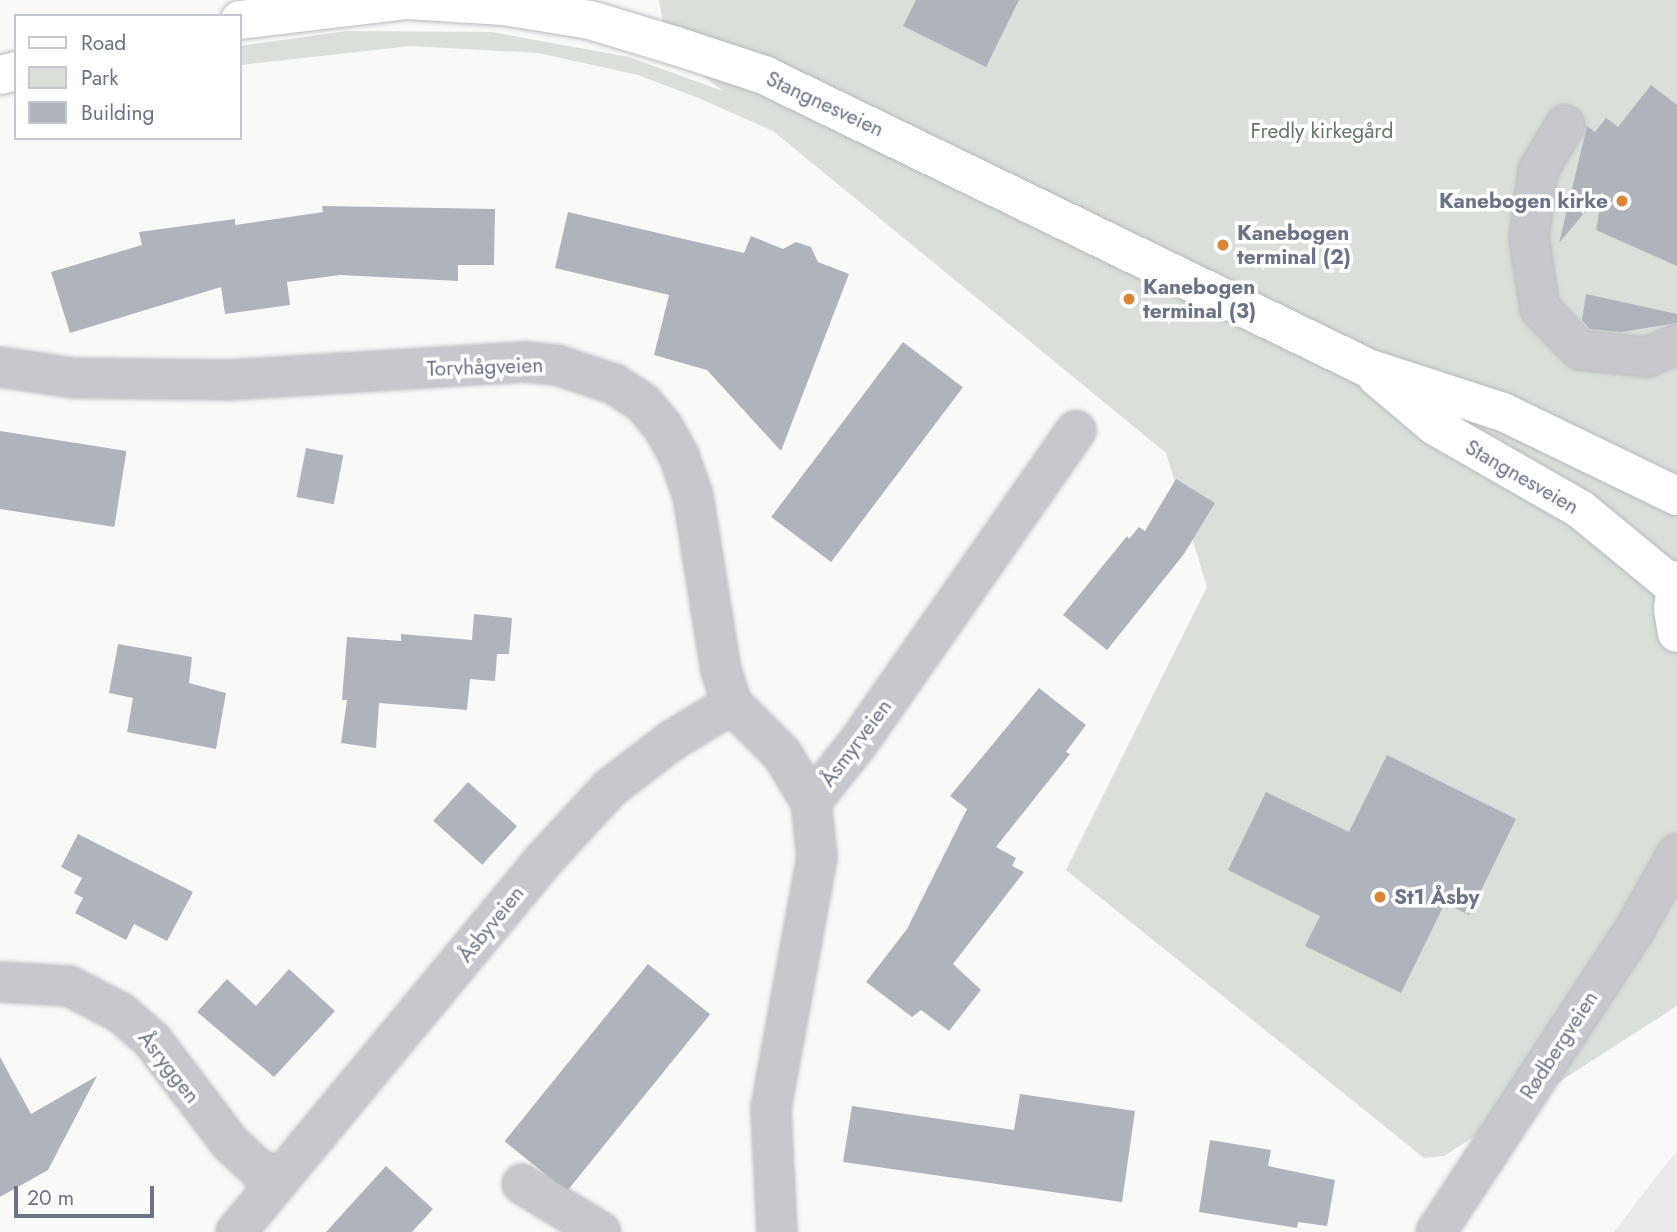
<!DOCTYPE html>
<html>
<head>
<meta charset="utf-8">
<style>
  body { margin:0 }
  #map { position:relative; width:1677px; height:1232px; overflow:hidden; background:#f9f9f8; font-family:Jost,sans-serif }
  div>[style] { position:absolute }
  .built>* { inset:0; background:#eaeaeb }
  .green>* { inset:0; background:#dae0d9 }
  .building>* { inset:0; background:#afb3bb; transform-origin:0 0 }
  .roads { filter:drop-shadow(0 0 2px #b7babf) drop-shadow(0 0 2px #b7babf) }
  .minor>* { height:38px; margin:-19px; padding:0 19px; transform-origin:19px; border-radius:19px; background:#c6c8cd }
  .major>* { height:38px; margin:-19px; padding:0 19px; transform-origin:19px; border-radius:19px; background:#fff }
  .dots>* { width:19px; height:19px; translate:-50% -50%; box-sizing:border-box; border:4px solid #fff; border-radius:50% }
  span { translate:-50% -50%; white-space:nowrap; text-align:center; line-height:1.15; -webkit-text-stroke:7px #fff; paint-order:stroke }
  .street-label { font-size:21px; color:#6b7386 }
  .park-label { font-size:21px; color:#657966 }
  .poi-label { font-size:21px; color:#6b7386; font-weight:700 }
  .right { translate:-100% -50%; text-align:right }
  .left { translate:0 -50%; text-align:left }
  .legend { position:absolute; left:14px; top:14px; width:228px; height:126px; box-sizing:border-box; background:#fff; border:2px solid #c4c7cf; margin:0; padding:9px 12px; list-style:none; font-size:21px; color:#6b7386 }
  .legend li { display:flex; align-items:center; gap:14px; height:35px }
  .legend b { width:35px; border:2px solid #c4c7cf }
  .scale { position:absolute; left:14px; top:1186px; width:140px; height:32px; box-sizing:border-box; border:4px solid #6b7386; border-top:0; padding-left:9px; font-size:21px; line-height:24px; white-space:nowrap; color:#6b7386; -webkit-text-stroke:5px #fff; paint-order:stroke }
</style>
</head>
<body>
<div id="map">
  <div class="built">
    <i style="clip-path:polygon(1677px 1151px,1677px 1232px,1614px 1232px,1659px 1173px)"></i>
  </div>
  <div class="green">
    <i style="clip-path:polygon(659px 0,1677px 0,1677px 1006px,1444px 1156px,1424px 1158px,1066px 870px,1207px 587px,1166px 453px,773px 131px,696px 97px,638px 75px,538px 53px,411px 46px,240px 65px,240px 46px,347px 31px,492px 32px,629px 57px,723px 91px,667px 48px)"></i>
  </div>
  <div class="building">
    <i style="clip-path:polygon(916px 0,1019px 0,986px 67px,903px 26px)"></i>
    <i style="clip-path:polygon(1651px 85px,1677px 105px,1677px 266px,1596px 230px,1603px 191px,1559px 243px,1587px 126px,1595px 132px,1606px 118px,1618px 127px)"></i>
    <i style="clip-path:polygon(322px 206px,495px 209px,494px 265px,458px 265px,458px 281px,340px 275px,287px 282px,290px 305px,225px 314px,221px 287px,70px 333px,51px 272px,142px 245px,139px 232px,235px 219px,235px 225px,323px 212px)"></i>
    <i style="clip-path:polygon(568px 212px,744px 253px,751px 236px,783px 249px,796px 242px,811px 247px,818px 262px,849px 274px,781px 451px,707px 370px,654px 355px,669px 295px,555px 268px)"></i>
    <i style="clip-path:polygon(1586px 294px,1677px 314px,1677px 323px,1621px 332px,1590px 329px,1582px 320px)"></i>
    <i style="left:903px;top:342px;width:75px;height:219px;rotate:37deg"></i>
    <i style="left:0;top:431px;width:128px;height:77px;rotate:9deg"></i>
    <i style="left:306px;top:448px;width:38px;height:50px;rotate:11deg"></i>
    <i style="clip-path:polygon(1176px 479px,1215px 503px,1184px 554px,1107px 650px,1063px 615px,1127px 536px,1129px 539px,1139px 527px,1145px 531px)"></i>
    <i style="clip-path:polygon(474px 614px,512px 618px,509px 654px,497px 654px,495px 681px,470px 679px,467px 710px,379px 703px,376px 748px,341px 743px,347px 700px,342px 700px,347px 637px,401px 641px,401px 634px,472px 640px)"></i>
    <i style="clip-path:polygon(118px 644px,192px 657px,189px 683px,226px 693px,216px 749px,127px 732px,133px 698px,109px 693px)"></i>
    <i style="clip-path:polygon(1039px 688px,1086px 725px,1066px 752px,1070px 754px,996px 847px,1016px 858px,1012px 866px,1024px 872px,953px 964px,981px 990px,949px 1031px,921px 1010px,912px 1017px,866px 982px,907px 929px,967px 809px,950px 796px)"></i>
    <i style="clip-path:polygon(1387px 755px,1516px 819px,1469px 915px,1445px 903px,1401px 993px,1305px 946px,1320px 916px,1228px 870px,1266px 792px,1349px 832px)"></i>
    <i style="left:468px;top:782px;width:66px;height:52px;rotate:42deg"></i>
    <i style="clip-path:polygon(78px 834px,193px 892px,167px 941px,134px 924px,126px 940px,75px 913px,83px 898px,74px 893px,82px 878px,61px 867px)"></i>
    <i style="left:648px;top:964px;width:80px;height:228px;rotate:39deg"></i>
    <i style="clip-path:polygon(289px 969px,335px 1011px,274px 1077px,197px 1012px,227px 979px,256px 1006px)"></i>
    <i style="clip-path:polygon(0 1057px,31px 1114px,97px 1076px,48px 1170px,0 1197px)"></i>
    <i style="clip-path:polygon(1020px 1094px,1135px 1111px,1122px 1202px,843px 1162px,852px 1106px,1014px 1130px)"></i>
    <i style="clip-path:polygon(1210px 1140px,1271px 1150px,1268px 1166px,1335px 1180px,1327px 1226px,1298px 1222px,1297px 1228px,1199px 1212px)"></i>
    <i style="clip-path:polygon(386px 1166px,433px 1209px,412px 1232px,326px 1232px)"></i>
  </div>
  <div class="roads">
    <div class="minor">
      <i style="left:1565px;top:125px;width:53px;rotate:120.4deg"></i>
      <i style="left:1538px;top:171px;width:68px;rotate:97.7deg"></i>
      <i style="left:1529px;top:238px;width:72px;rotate:81.2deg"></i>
      <i style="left:1540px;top:309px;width:57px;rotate:45.7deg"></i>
      <i style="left:1580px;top:350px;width:68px;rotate:5.9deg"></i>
      <i style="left:1648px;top:357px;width:32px;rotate:-24deg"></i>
      <i style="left:0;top:367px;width:74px;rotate:8.6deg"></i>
      <i style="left:73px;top:378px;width:156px;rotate:0.7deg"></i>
      <i style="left:229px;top:380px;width:299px;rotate:-3.5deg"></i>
      <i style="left:527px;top:362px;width:30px;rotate:6deg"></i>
      <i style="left:557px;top:365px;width:60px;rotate:18.4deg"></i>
      <i style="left:614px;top:384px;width:35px;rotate:33deg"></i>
      <i style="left:643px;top:403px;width:31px;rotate:50deg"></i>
      <i style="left:663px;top:427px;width:33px;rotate:61deg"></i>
      <i style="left:679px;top:456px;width:42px;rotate:70.7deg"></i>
      <i style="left:693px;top:496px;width:176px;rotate:80.9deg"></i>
      <i style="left:721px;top:670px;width:36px;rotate:72deg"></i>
      <i style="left:732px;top:704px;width:71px;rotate:45deg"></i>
      <i style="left:782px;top:754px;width:56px;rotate:58.9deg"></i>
      <i style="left:0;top:982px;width:69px;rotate:3.3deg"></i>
      <i style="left:69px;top:986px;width:59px;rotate:27.4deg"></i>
      <i style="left:121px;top:1013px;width:41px;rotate:41.1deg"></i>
      <i style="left:152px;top:1040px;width:129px;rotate:52.9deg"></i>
      <i style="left:230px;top:1143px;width:41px;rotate:43deg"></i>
      <i style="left:260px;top:1171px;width:20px;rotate:11deg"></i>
      <i style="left:522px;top:1184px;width:92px;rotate:31.3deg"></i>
      <i style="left:236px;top:1232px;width:479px;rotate:-50.4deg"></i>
      <i style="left:541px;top:863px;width:102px;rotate:-47.4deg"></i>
      <i style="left:610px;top:788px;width:77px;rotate:-37.6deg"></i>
      <i style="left:671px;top:741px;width:71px;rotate:-31.2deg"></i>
      <i style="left:777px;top:1232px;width:124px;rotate:-92.8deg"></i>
      <i style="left:771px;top:1108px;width:255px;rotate:-79.6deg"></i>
      <i style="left:817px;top:857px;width:55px;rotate:-96.2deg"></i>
      <i style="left:811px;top:802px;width:75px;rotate:-51.5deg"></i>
      <i style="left:858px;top:743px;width:381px;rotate:-55.1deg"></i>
      <i style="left:1436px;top:1232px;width:363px;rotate:-56.7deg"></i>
      <i style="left:1635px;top:929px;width:86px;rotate:-60.8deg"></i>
    </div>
    <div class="major">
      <i style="left:240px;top:20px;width:169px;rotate:-6.8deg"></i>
      <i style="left:408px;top:0;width:96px;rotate:3.6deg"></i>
      <i style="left:504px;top:6px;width:87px;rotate:9.2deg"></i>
      <i style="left:590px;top:20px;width:90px;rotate:16.8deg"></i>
      <i style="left:676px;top:46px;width:93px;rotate:18.2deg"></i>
      <i style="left:764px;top:75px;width:671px;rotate:25.88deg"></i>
      <i style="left:1368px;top:368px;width:142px;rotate:18.1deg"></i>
      <i style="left:1503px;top:412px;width:193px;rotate:25.8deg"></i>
      <i style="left:0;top:75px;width:16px;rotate:-14deg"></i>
      <i style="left:1377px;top:377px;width:76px;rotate:40.2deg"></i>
      <i style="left:1435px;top:426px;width:167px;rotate:29.8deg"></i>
      <i style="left:1580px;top:509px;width:123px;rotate:39.4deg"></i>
      <i style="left:1677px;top:580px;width:29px;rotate:98deg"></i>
      <i style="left:1673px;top:609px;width:24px;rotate:81deg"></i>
    </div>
  </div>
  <div class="dots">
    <i style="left:1622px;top:201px;background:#d7863a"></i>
    <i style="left:1223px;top:245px;background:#d7863a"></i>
    <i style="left:1129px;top:299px;background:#d7863a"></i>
    <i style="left:1380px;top:897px;background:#d7863a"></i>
  </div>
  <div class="street-label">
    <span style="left:825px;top:104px;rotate:25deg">Stangnesveien</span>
    <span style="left:485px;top:367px;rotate:-2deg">Torvhågveien</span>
    <span style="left:1522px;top:477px;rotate:30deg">Stangnesveien</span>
    <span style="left:856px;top:743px;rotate:-53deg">Åsmyrveien</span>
    <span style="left:491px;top:924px;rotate:-51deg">Åsbyveien</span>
    <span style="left:1559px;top:1045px;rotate:-57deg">Rødbergveien</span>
    <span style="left:169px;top:1067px;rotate:52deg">Åsryggen</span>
  </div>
  <div class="park-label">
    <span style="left:1322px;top:131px">Fredly kirkegård</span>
  </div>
  <div class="poi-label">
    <span class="right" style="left:1608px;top:201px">Kanebogen kirke</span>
    <span class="left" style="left:1237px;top:245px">Kanebogen<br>terminal (2)</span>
    <span class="left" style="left:1143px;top:299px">Kanebogen<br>terminal (3)</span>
    <span class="left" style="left:1394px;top:897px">St1 Åsby</span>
  </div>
  <ul class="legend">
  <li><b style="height:9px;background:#fff"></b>Road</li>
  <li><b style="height:19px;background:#dae0d9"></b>Park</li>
  <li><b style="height:19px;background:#afb3bb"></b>Building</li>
  </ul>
  <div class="scale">20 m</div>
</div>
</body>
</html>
